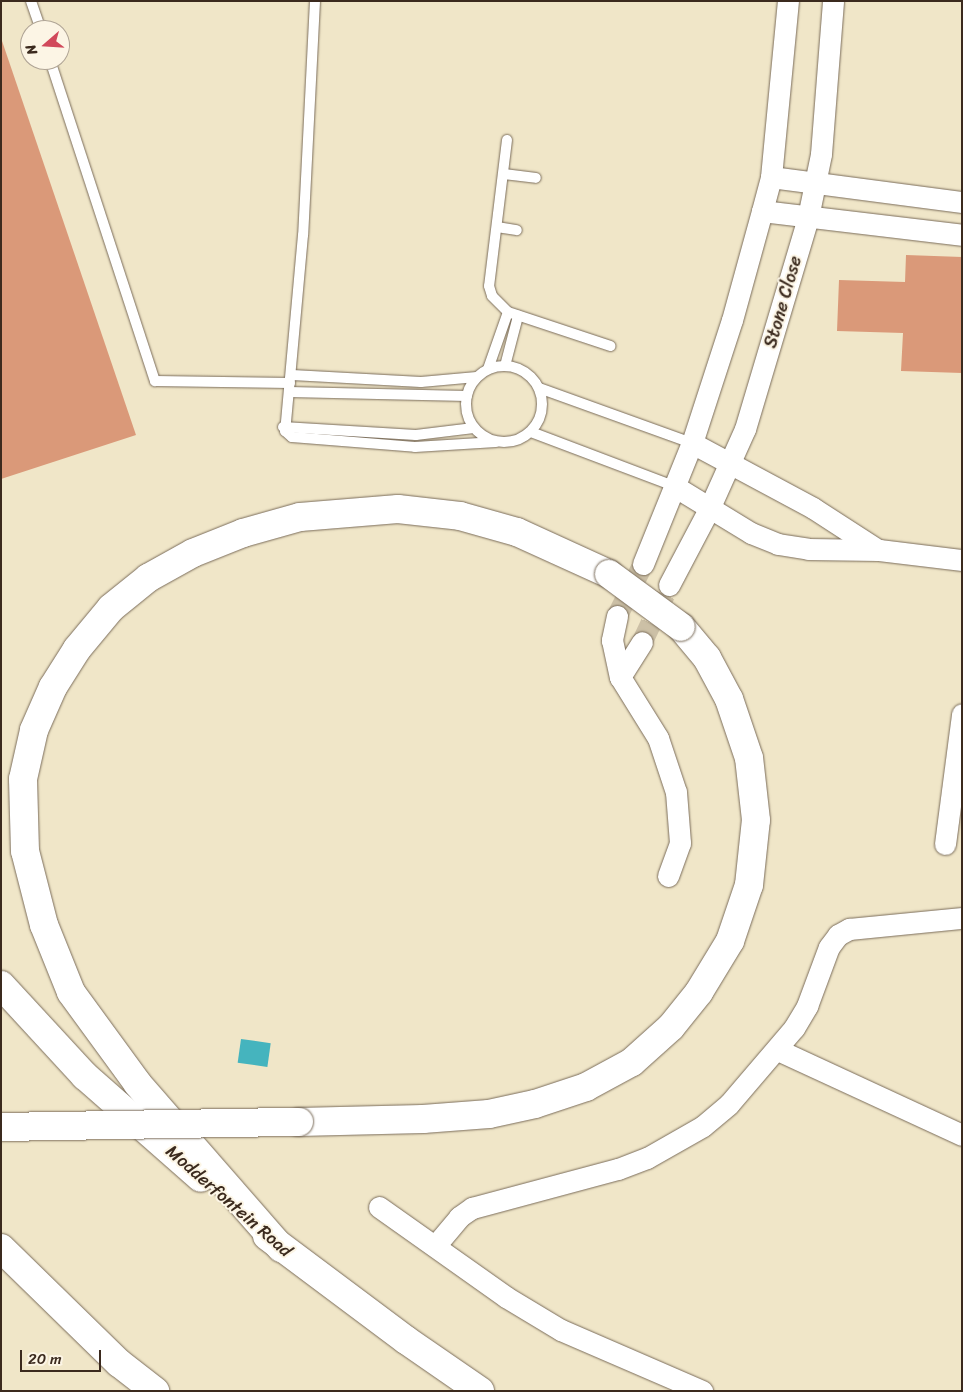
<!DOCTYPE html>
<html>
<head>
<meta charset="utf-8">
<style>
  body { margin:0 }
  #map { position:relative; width:963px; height:1392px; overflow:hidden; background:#f0e6c8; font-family:Sriracha,sans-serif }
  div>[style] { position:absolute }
  .water>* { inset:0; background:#45b4be; transform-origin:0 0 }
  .building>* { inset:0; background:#da9979 }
  .minor-tunnel>* { height:21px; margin-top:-10.5px; transform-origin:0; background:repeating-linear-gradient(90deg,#ccc0a6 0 21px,transparent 0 32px) }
  .roads { filter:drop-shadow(0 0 1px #7a6c5a) drop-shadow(0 0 1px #7a6c5a) }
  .service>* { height:10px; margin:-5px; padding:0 5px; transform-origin:5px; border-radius:5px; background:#fff }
  .service>.ring { margin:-5px; padding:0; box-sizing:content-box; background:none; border:10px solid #fff; border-radius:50% }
  .minor>* { height:21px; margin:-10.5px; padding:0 10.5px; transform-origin:10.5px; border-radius:10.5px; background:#fff }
  .primary>* { height:28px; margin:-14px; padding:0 14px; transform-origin:14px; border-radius:14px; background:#fff }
  .bridges { filter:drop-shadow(0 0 1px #7a6c5a) drop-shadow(0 0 1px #7a6c5a) }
  .primary-bridge>* { height:28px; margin:-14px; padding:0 14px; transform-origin:14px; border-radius:14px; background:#fff }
  span { translate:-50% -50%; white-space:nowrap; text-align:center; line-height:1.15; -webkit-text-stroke:4px #fcf5e5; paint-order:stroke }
  .street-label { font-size:18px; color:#3b2a1e }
  .frame { position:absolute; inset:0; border:2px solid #3b2a1e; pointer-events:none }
  .north { position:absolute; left:20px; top:20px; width:50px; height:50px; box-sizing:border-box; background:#fcf5e5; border:1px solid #afa495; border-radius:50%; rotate:251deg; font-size:14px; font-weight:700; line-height:20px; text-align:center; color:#3b2a1e }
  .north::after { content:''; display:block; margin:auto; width:18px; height:22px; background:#d1495b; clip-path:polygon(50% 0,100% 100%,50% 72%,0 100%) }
  .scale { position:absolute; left:20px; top:1350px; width:81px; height:22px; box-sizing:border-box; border:2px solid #3b2a1e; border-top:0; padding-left:6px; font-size:15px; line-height:18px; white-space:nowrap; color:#3b2a1e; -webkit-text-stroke:4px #fcf5e5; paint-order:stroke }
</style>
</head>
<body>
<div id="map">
  <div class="water">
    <i style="left:241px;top:1039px;width:30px;height:24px;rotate:8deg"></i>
  </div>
  <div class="building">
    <i style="clip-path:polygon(1px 38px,136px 435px,1px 479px)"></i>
    <i style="clip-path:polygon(906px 255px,962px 257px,962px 373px,901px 371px,903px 333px,837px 331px,839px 280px,905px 282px)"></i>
  </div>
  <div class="minor-tunnel">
    <i style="left:617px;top:616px;width:58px;rotate:-63.4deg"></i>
    <i style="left:642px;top:642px;width:63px;rotate:-64.7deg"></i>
  </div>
  <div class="roads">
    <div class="service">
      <i style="left:31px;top:1px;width:31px;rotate:71deg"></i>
      <i style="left:315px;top:1px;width:234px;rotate:92.9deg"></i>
      <i style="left:303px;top:235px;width:197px;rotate:95.2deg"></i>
      <i style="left:285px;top:431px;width:9px;rotate:41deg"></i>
      <i style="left:292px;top:437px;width:123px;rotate:4.6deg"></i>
      <i style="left:415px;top:447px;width:81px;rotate:-3.5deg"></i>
      <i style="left:50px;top:60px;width:338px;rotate:71.9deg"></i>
      <i style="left:155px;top:381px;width:135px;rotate:0.8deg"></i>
      <i style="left:507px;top:140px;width:147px;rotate:97deg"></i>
      <i style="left:489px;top:286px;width:10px;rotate:73deg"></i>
      <i style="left:492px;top:296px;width:23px;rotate:45deg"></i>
      <i style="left:508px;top:312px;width:108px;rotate:18.4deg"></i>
      <i style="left:504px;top:174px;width:32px;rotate:7deg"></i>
      <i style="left:497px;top:227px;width:20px;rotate:9deg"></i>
      <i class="ring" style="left:466px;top:366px;width:66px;height:66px"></i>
      <i style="left:505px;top:366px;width:52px;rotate:-75.4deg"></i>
      <i style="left:488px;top:369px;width:60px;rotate:-70.7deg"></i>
      <i style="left:292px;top:375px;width:129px;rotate:3.1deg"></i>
      <i style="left:421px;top:382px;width:56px;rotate:-5.1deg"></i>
      <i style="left:539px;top:388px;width:163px;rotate:19.8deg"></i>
      <i style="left:289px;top:392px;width:178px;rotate:1.3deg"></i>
      <i style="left:283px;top:427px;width:133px;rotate:3.4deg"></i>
      <i style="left:416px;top:435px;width:58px;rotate:-6.9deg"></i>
      <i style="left:531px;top:432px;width:153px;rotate:20.7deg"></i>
    </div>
    <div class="minor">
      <i style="left:771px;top:177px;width:193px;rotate:7.5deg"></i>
      <i style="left:762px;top:211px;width:201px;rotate:6.8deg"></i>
      <i style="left:692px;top:443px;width:137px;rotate:28.2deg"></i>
      <i style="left:813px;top:508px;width:77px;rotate:32.9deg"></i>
      <i style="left:674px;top:486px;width:90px;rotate:31.4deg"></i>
      <i style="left:751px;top:533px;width:29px;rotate:22deg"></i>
      <i style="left:778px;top:544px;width:30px;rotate:9deg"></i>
      <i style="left:808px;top:549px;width:71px;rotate:0.8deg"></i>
      <i style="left:879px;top:550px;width:84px;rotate:6.9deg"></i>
      <i style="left:643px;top:564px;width:131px;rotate:-68deg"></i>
      <i style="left:692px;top:443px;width:129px;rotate:-72deg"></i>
      <i style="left:732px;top:320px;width:113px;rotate:-74.6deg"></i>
      <i style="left:762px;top:211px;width:35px;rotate:-75deg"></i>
      <i style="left:771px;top:177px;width:177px;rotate:-84.5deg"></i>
      <i style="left:669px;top:585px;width:86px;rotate:-62.2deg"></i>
      <i style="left:709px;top:509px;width:88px;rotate:-65.8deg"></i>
      <i style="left:745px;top:429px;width:221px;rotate:-73.4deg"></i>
      <i style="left:808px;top:217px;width:64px;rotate:-78.3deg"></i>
      <i style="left:821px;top:154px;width:153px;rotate:-85.5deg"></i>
      <i style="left:617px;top:616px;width:25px;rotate:102deg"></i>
      <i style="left:612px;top:640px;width:38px;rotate:78deg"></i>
      <i style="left:620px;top:677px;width:72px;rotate:58.1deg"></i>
      <i style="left:658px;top:738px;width:57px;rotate:71.6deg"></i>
      <i style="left:676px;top:792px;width:51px;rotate:85.5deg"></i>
      <i style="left:680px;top:843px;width:35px;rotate:110deg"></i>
      <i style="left:620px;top:677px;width:41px;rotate:-57.8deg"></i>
      <i style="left:945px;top:844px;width:131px;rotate:-82.5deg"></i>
      <i style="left:778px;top:1050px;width:203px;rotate:24.8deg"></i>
      <i style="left:379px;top:1207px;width:156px;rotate:35.3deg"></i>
      <i style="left:506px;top:1297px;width:64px;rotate:31deg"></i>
      <i style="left:561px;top:1330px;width:154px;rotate:23.4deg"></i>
      <i style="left:435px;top:1246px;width:38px;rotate:-50deg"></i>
      <i style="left:459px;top:1217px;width:16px;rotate:-35deg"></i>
      <i style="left:472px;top:1208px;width:151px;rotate:-15deg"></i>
      <i style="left:618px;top:1169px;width:31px;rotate:-21deg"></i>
      <i style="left:647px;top:1158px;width:64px;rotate:-29.7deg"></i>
      <i style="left:703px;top:1126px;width:34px;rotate:-40deg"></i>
      <i style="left:729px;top:1104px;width:100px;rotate:-49.5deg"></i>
      <i style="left:794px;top:1028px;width:26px;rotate:-59deg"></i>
      <i style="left:807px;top:1006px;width:63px;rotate:-69.6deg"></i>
      <i style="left:829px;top:947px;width:15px;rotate:-53deg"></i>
      <i style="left:838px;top:935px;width:13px;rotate:-29deg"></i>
      <i style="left:849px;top:929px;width:114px;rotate:-5.6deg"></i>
    </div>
    <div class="primary">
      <i style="left:1px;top:985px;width:124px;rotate:47.3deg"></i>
      <i style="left:85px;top:1076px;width:154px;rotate:41.3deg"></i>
      <i style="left:299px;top:1122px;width:124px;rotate:-1.4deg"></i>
      <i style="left:423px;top:1119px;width:66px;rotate:-4.3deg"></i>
      <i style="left:489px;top:1114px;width:47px;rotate:-12.3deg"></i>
      <i style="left:535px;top:1104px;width:54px;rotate:-18.4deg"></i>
      <i style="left:586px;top:1087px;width:52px;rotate:-28.5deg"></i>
      <i style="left:632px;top:1062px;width:52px;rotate:-41.9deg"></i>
      <i style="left:671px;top:1027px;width:45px;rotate:-51.3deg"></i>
      <i style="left:699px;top:992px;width:60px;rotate:-58.7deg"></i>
      <i style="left:730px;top:941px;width:59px;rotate:-71.3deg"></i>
      <i style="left:749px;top:885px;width:65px;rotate:-83.9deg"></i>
      <i style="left:756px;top:820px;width:62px;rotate:-96.4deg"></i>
      <i style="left:749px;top:758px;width:62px;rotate:-108.7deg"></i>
      <i style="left:729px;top:699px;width:47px;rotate:-118.2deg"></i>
      <i style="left:707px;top:658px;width:40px;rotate:-130deg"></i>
      <i style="left:267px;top:1236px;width:174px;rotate:36.8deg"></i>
      <i style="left:406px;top:1340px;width:90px;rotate:34.6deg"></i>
      <i style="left:1px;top:1248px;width:165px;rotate:44.3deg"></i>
      <i style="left:119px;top:1363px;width:46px;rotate:37.9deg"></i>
      <i style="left:281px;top:1248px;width:218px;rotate:-131.1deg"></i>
      <i style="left:138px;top:1084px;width:114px;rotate:-126.1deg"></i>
      <i style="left:71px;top:992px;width:72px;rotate:-111.9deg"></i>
      <i style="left:44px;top:925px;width:76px;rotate:-104.4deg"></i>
      <i style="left:25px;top:851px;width:72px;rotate:-91.6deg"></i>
      <i style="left:23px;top:779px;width:50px;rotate:-77.3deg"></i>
      <i style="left:34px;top:730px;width:47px;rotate:-66.2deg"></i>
      <i style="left:53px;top:687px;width:45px;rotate:-57.7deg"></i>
      <i style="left:77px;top:649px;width:53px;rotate:-50.3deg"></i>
      <i style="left:111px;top:608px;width:48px;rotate:-39deg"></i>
      <i style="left:148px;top:578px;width:51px;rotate:-29.1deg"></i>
      <i style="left:193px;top:553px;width:54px;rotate:-21.8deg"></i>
      <i style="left:243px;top:533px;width:59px;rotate:-15.7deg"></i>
      <i style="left:300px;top:517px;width:98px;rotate:-4.7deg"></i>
      <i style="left:398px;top:509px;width:62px;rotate:6.4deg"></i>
      <i style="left:460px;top:516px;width:59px;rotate:15.7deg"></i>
      <i style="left:517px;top:532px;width:101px;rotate:24.5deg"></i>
    </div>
  </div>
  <div class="bridges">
    <div class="primary-bridge">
      <i style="left:609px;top:574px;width:89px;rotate:36.4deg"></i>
      <i style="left:1px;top:1127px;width:298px;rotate:-1deg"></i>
    </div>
  </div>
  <div class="street-label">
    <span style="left:783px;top:302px;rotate:-74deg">Stone Close</span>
    <span style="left:229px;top:1201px;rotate:41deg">Modderfontein Road</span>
  </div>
  <div class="frame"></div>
  <div class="north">N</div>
  <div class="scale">20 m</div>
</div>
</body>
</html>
